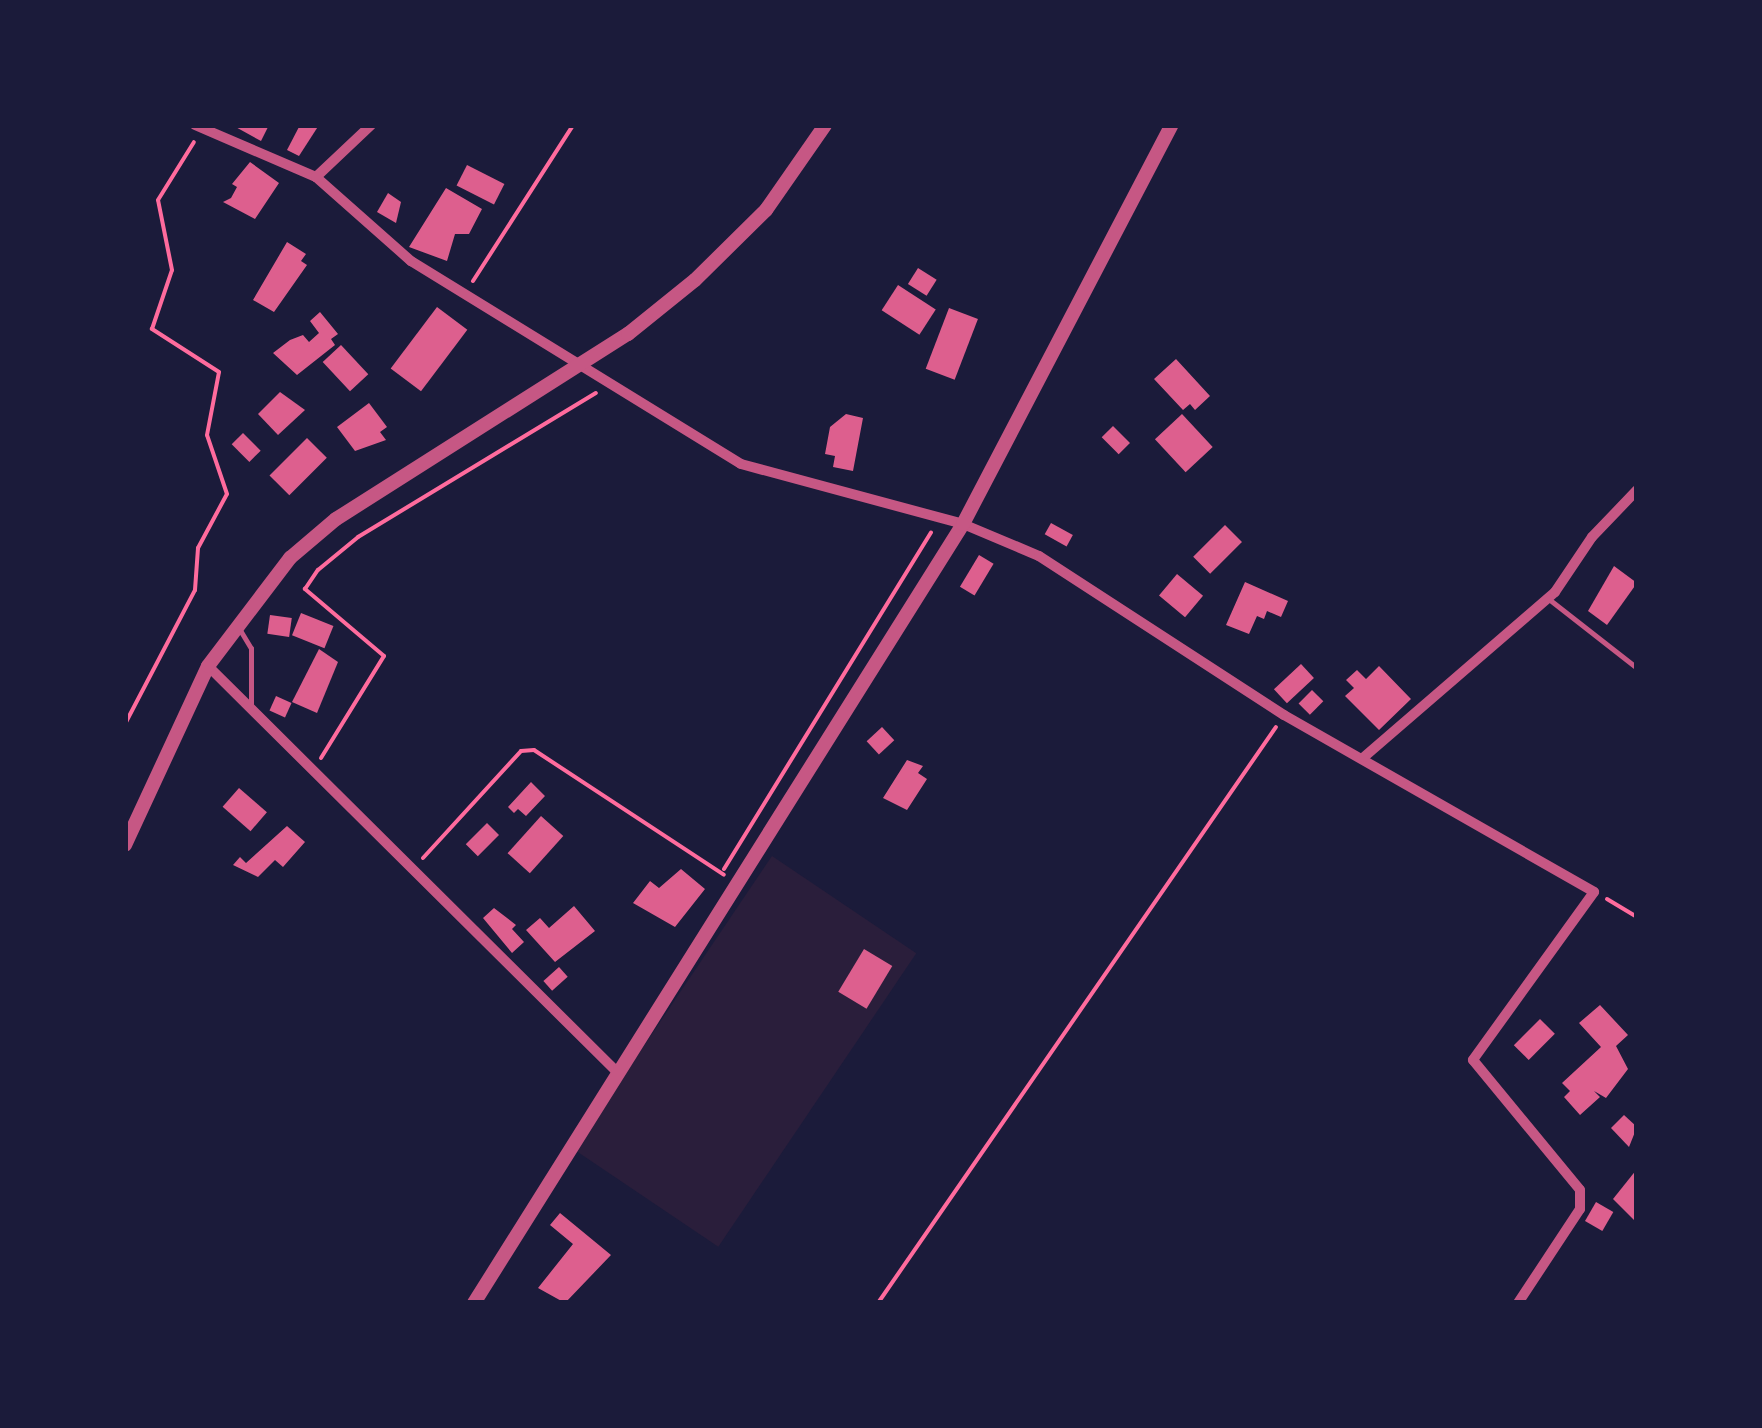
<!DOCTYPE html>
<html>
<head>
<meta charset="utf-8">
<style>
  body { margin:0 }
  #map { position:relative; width:1762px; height:1428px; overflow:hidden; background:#1b1b3a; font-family:Lato,sans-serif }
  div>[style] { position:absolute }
  .green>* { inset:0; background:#2a1e3b; transform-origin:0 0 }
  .building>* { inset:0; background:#dd5f8e; transform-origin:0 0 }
  .path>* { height:4px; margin:-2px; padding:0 2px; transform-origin:2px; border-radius:2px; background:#ff6b9d }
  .service>* { height:5px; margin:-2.5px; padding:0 2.5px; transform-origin:2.5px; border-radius:2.5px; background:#c65784 }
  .minor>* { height:10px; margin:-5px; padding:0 5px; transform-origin:5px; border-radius:5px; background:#c65784 }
  .tertiary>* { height:14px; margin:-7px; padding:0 7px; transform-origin:7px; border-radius:7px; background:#c65784 }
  span { translate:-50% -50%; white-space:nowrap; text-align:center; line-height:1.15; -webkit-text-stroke:8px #1b1b3a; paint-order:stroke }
  .frame { position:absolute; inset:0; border:128px solid #1b1b3a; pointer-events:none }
</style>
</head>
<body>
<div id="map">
  <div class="green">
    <i style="left:772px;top:856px;width:174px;height:354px;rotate:34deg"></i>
  </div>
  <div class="building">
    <i style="clip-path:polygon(232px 125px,269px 125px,261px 141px)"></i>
    <i style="clip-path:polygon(300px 125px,319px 125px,299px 156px,287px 150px)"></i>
    <i style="clip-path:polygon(250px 162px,279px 183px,255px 219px,223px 202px,231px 198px,237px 187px,232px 184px)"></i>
    <i style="left:467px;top:165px;width:42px;height:23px;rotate:27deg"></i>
    <i style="clip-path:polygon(446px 188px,482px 209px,469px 234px,455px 234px,447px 261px,409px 247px)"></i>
    <i style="clip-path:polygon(388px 193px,401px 202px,396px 223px,377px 212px)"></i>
    <i style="clip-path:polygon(287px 242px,306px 254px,301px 261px,307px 265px,274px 312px,253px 300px)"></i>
    <i style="left:918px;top:268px;width:22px;height:19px;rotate:32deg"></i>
    <i style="left:898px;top:285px;width:45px;height:30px;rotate:33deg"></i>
    <i style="left:437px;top:307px;width:38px;height:77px;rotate:37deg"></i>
    <i style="left:949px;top:308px;width:31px;height:65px;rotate:21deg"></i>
    <i style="clip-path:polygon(320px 312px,338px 334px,331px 339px,335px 345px,297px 375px,273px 353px,290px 340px,303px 335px,309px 342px,319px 333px,310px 321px)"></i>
    <i style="left:341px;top:345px;width:40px;height:25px;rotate:47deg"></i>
    <i style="clip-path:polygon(1176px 359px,1210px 396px,1195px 410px,1190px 404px,1183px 410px,1154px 379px)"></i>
    <i style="clip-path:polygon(280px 392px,305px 410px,278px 435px,258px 414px)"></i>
    <i style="clip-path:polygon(369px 403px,387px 427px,380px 432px,386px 440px,355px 451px,337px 427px)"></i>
    <i style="clip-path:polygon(846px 414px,863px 418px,853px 471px,833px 467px,835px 456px,825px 454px,830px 427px)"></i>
    <i style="left:1182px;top:414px;width:45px;height:37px;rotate:47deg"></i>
    <i style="left:1113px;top:426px;width:24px;height:16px;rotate:45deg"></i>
    <i style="left:243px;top:433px;width:25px;height:16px;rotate:45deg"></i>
    <i style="left:307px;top:438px;width:28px;height:53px;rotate:45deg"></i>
    <i style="left:1051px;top:523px;width:25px;height:13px;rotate:29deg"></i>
    <i style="left:1225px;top:525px;width:24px;height:45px;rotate:45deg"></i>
    <i style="left:979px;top:555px;width:17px;height:37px;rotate:31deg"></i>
    <i style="clip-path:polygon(1614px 566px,1637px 583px,1607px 625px,1588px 611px)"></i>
    <i style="left:1177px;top:574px;width:34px;height:28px;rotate:40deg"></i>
    <i style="clip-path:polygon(1245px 582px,1288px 601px,1281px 617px,1267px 611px,1264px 619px,1257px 616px,1249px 634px,1226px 625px)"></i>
    <i style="left:301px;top:613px;width:35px;height:24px;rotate:22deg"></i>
    <i style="left:270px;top:615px;width:22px;height:19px;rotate:8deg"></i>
    <i style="clip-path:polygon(319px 649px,338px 662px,317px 713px,292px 702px)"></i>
    <i style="left:1301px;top:664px;width:19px;height:37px;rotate:47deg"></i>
    <i style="clip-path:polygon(1379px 666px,1411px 699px,1379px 730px,1345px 696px,1354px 688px,1346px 680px,1357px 670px,1366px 679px)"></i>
    <i style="left:1312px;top:690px;width:16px;height:19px;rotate:45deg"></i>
    <i style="left:276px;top:696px;width:17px;height:16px;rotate:24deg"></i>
    <i style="left:882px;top:727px;width:18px;height:21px;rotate:47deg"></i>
    <i style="clip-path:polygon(907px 760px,923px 766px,918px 773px,927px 779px,907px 810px,883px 798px)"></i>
    <i style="clip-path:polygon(531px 782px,545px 796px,526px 816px,518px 809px,514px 813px,508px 807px)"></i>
    <i style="left:239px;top:788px;width:37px;height:25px;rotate:41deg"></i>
    <i style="left:541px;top:816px;width:30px;height:50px;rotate:42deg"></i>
    <i style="left:487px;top:823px;width:17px;height:30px;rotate:45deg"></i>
    <i style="clip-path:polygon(287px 826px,305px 842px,283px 867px,275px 860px,258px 877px,233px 865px,240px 857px,246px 863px)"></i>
    <i style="clip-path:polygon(681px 869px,705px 889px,675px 927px,633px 903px,650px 881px,659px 888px)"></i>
    <i style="clip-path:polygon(574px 906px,595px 931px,555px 962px,526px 930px,540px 918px,549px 928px)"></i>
    <i style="clip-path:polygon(494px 908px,516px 925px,512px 929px,524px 942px,512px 953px,483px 918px)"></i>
    <i style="left:864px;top:949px;width:33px;height:50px;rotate:31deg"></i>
    <i style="left:559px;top:967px;width:13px;height:21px;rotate:48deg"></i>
    <i style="clip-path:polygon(1600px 1005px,1628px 1035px,1616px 1046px,1628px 1069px,1606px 1098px,1594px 1091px,1600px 1097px,1580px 1115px,1564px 1097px,1570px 1091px,1562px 1083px,1601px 1047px,1579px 1023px)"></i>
    <i style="left:1540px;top:1019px;width:21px;height:37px;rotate:45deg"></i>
    <i style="clip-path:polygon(1624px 1115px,1637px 1127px,1629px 1147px,1611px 1128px)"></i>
    <i style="clip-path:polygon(1637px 1169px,1637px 1223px,1613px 1199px)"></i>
    <i style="left:1596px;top:1202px;width:20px;height:22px;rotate:30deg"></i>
    <i style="clip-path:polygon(560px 1213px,611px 1255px,565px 1303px,538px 1288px,573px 1244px,550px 1225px)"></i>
  </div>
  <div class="path">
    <i style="left:473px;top:281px;width:185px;rotate:-57.3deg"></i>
    <i style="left:125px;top:724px;width:151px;rotate:-62.4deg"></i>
    <i style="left:195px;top:590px;width:42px;rotate:-85.9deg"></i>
    <i style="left:198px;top:548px;width:61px;rotate:-61.8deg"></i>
    <i style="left:227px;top:494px;width:62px;rotate:-108.7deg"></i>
    <i style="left:207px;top:435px;width:64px;rotate:-79.2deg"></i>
    <i style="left:219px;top:372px;width:80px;rotate:-147.3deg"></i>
    <i style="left:152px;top:329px;width:62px;rotate:-71.3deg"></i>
    <i style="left:172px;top:270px;width:71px;rotate:-101.3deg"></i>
    <i style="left:158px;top:200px;width:68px;rotate:-58.2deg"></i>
    <i style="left:321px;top:758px;width:120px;rotate:-58.3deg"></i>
    <i style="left:384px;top:656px;width:104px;rotate:-139.7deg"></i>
    <i style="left:305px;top:589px;width:23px;rotate:-56deg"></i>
    <i style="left:318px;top:570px;width:52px;rotate:-39.5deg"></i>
    <i style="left:358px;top:537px;width:278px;rotate:-31.2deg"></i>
    <i style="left:423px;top:858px;width:145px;rotate:-47.5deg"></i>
    <i style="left:521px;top:751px;width:13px;rotate:-4deg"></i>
    <i style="left:534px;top:750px;width:227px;rotate:33.3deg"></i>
    <i style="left:724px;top:869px;width:395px;rotate:-58.4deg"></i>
    <i style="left:1607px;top:899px;width:35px;rotate:31deg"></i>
    <i style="left:878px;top:1303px;width:700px;rotate:-55.36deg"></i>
  </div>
  <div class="service">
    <i style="left:1550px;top:600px;width:110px;rotate:38deg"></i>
    <i style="left:240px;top:630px;width:21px;rotate:59deg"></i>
    <i style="left:251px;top:648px;width:57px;rotate:90deg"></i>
  </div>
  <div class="minor">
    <i style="left:195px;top:125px;width:132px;rotate:23.3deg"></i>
    <i style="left:316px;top:177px;width:127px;rotate:41.5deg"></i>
    <i style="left:411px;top:261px;width:387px;rotate:31.6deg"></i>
    <i style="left:741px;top:464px;width:230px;rotate:15.1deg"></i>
    <i style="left:963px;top:524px;width:82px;rotate:22.8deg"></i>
    <i style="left:1039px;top:556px;width:292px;rotate:33deg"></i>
    <i style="left:1284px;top:715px;width:357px;rotate:29.7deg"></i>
    <i style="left:1594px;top:892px;width:207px;rotate:125.8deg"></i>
    <i style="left:1473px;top:1060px;width:168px;rotate:50.5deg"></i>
    <i style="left:1580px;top:1190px;width:19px;rotate:90deg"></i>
    <i style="left:1580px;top:1209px;width:113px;rotate:123.4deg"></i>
    <i style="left:316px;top:177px;width:76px;rotate:-43.4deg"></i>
    <i style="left:208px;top:666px;width:576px;rotate:44.79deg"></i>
    <i style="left:1364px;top:757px;width:252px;rotate:-40.8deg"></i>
    <i style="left:1555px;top:592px;width:66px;rotate:-56.1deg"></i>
    <i style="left:1592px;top:537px;width:65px;rotate:-46.2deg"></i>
  </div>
  <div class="tertiary">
    <i style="left:125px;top:845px;width:197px;rotate:-65.1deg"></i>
    <i style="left:208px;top:666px;width:136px;rotate:-52.8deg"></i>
    <i style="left:290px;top:558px;width:60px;rotate:-40.3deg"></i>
    <i style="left:336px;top:519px;width:346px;rotate:-32.4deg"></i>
    <i style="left:628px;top:334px;width:86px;rotate:-38.9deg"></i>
    <i style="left:695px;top:280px;width:100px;rotate:-44.6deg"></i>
    <i style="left:766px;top:210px;width:103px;rotate:-55.2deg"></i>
    <i style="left:474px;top:1303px;width:920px;rotate:-57.88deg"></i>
    <i style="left:963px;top:524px;width:450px;rotate:-62.4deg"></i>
  </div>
  <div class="frame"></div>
</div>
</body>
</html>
